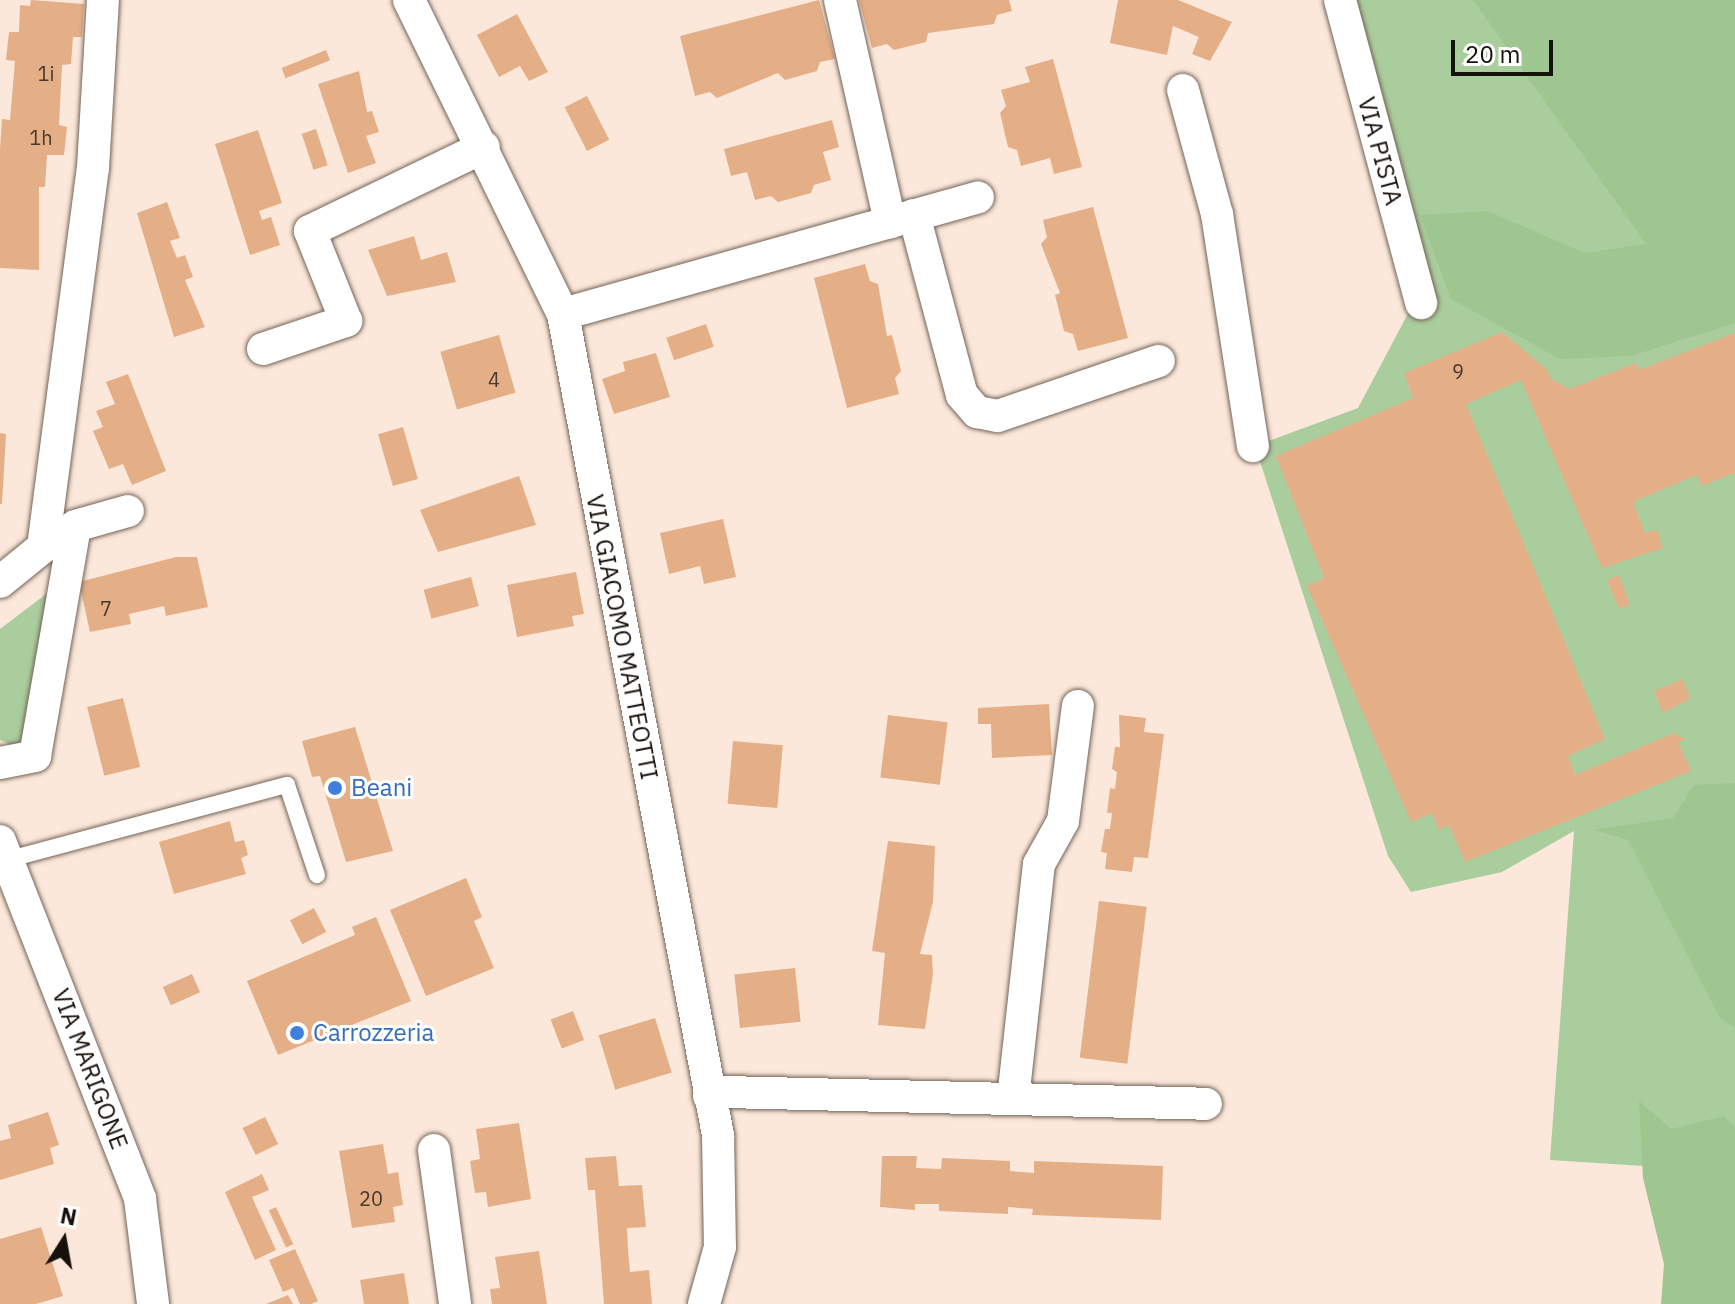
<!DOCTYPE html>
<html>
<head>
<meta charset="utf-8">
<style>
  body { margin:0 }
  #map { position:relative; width:1735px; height:1304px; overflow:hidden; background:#fbe8da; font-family:"IBM Plex Sans",sans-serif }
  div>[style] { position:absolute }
  .green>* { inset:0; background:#aacd9d }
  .forest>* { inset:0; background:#9fc591 }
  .building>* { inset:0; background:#e4af87; transform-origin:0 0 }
  .roads { filter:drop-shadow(0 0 2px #746458) drop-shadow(0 0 2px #746458) }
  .lane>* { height:16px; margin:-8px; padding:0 8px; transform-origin:8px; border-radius:8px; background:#fff }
  .street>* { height:32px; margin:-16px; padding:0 16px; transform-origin:16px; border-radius:16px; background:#fff }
  .dots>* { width:22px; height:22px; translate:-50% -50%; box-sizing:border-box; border:4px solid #fff; border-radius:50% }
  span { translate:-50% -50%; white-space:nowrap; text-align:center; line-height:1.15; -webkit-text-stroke:6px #fff; paint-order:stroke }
  .number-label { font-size:20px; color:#4a382b }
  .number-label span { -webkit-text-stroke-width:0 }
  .street-label { font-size:24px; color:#17110c }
  .shop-label { font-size:24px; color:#366cbe }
  .left { translate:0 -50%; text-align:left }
  .north { position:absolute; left:24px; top:1200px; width:80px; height:80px; -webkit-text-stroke:6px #fff; paint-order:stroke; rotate:11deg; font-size:22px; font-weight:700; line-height:32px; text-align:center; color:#17110c }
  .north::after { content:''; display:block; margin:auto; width:28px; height:36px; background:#17110c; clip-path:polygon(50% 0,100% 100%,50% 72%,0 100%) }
  .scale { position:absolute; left:1451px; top:40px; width:102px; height:36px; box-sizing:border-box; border:4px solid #17110c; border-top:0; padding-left:10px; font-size:24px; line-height:28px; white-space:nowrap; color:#17110c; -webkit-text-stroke:6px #fff; paint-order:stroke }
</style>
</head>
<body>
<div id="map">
  <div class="green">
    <i style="clip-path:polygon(1345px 0,1735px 0,1735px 1304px,1666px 1230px,1643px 1166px,1550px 1160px,1574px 831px,1502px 872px,1411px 892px,1388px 856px,1255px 446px,1358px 408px,1421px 289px)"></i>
    <i style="clip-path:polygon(54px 588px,26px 751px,0 740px,0 629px)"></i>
  </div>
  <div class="forest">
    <i style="clip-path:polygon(1473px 0,1735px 0,1735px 323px,1631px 356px,1560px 359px,1451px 299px,1420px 215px,1488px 211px,1585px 253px,1646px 244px)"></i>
    <i style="clip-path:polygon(1735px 783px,1735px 1028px,1720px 1018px,1628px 840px,1594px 830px,1673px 818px,1694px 785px)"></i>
    <i style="clip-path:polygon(1639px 1101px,1671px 1129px,1724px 1116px,1735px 1127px,1735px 1304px,1661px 1304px,1664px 1264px,1643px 1178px)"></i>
  </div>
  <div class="building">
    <i style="clip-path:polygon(31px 0,84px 4px,82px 37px,73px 37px,71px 64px,62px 65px,59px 125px,67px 127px,64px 155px,47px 155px,45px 187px,39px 187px,39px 270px,0 268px,0 149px,2px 119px,10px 120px,15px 61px,6px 60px,9px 32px,19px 32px,20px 5px,30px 6px)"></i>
    <i style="clip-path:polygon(819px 0,835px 59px,820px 62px,817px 71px,785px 80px,778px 73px,717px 98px,710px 92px,695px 96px,680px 36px)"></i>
    <i style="clip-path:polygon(859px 0,1009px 0,1012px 11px,997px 15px,994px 24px,928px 33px,926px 42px,894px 50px,887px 44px,872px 48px)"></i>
    <i style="clip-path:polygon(1118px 0,1178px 0,1232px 22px,1210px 61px,1192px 54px,1199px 37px,1173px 26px,1167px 55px,1110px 43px)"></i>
    <i style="clip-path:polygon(517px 14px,548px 72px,529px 81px,520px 66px,499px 77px,477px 35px)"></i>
    <i style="left:326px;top:50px;width:11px;height:48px;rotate:68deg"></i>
    <i style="clip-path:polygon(1053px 59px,1082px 167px,1054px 174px,1050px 158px,1021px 166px,1017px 150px,1008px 147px,1000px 113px,1006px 106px,1001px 90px,1030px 82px,1025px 67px)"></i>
    <i style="clip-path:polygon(359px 71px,367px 112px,372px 111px,379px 132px,366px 136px,376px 163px,348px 173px,318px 84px)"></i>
    <i style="left:587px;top:96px;width:49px;height:25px;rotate:63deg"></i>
    <i style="clip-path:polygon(832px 120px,839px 147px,823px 152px,831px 180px,814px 185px,811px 193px,778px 202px,771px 196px,755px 200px,747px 172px,731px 176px,724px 149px)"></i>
    <i style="left:316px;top:129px;width:38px;height:15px;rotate:72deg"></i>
    <i style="clip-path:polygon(258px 130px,282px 203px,259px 211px,262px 220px,271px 217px,280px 245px,250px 255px,215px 144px)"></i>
    <i style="clip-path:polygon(167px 202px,180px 238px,170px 241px,177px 258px,185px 255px,193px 277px,185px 280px,205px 327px,174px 337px,137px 213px)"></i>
    <i style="clip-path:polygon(1093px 207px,1128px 338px,1078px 351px,1073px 334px,1064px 331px,1055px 295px,1060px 293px,1041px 244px,1047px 237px,1043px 220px)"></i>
    <i style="clip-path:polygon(414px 236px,421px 260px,447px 252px,456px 282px,387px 296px,368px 250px)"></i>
    <i style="clip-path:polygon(865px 264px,870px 281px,878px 284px,887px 336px,892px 335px,901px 371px,895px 378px,899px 394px,847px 408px,814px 278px)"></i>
    <i style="left:706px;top:324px;width:24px;height:42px;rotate:71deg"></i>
    <i style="clip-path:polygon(1502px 332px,1547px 370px,1550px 378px,1569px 389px,1636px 363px,1639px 370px,1735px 333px,1735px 473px,1702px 486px,1696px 475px,1633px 502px,1645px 533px,1657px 530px,1663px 548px,1602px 568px,1521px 380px,1466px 404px,1605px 739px,1568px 756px,1575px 775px,1674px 733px,1686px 739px,1678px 742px,1691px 771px,1465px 862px,1449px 825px,1439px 830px,1432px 813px,1411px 822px,1307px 586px,1324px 578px,1276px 456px,1413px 398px,1404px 373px)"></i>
    <i style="left:499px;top:335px;width:60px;height:61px;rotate:74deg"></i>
    <i style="clip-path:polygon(656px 353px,670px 397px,614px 414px,602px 379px,625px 371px,623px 362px)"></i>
    <i style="clip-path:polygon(128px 374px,166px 471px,132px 485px,123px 464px,109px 469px,93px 431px,103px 427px,96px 411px,115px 404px,106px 382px)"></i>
    <i style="left:403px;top:427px;width:54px;height:26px;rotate:74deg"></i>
    <i style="clip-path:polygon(0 433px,6px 434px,2px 504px,0 504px)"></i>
    <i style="clip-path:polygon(519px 476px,536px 525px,438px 552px,420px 510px)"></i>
    <i style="clip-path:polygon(723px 519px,736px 577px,704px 584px,700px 566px,669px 574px,660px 533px)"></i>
    <i style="clip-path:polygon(176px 557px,197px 557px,208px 607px,166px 616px,164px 606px,129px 614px,131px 624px,90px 632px,79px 582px)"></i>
    <i style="clip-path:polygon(576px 572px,584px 614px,572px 616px,574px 626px,517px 637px,507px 585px)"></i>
    <i style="clip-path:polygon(1619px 575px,1630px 605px,1619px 608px,1607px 580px)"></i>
    <i style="left:471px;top:577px;width:30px;height:49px;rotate:75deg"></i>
    <i style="clip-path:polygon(1683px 679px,1690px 699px,1663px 713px,1654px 691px)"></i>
    <i style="left:123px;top:698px;width:71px;height:37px;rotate:76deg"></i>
    <i style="clip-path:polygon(1049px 704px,1052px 755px,992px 758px,991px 724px,978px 724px,978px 708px)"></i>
    <i style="left:888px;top:715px;width:60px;height:63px;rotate:7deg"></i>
    <i style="clip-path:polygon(1119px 715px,1146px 718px,1144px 732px,1164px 734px,1148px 858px,1134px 857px,1132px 872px,1105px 869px,1107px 853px,1101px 852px,1105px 829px,1110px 829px,1112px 813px,1107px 813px,1110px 788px,1115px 789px,1117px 772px,1112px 769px,1115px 747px,1120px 747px)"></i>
    <i style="clip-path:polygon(355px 727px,393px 851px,346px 862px,320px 776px,312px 777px,302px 741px)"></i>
    <i style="left:733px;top:741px;width:50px;height:63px;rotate:5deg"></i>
    <i style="clip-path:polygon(230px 821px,235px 842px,244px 840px,248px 855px,241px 858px,246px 874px,174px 894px,159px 842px)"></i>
    <i style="clip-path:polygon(888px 841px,935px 846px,933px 902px,920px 954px,932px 955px,933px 974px,925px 1029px,878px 1025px,885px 953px,872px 951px)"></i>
    <i style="clip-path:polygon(466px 878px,482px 917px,474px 921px,494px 968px,426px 996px,390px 910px)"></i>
    <i style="left:1099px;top:901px;width:48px;height:158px;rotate:7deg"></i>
    <i style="left:314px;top:908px;width:27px;height:27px;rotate:63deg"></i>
    <i style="clip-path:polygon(376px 917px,411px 1001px,278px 1055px,247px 981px,355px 935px,352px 927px)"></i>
    <i style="left:795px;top:968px;width:54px;height:61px;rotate:84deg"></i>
    <i style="left:192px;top:974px;width:20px;height:32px;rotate:66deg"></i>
    <i style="left:573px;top:1011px;width:31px;height:24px;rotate:69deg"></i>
    <i style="left:655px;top:1018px;width:57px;height:59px;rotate:73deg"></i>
    <i style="clip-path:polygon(48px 1112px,59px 1145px,50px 1148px,54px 1164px,0 1180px,0 1141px,11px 1138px,8px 1125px)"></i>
    <i style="left:265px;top:1117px;width:30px;height:25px;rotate:64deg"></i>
    <i style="clip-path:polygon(519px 1123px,531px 1199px,488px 1207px,486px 1192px,475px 1193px,470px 1161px,480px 1159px,476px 1129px)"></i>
    <i style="clip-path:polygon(383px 1144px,388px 1174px,398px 1172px,403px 1205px,393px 1207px,395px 1222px,352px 1228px,339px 1151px)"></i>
    <i style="clip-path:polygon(616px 1156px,619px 1186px,642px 1185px,646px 1227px,627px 1228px,628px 1250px,630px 1272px,649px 1270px,652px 1304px,604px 1304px,595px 1190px,588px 1190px,585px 1158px)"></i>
    <i style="clip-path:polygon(882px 1156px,917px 1156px,916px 1168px,941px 1169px,942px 1158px,1010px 1161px,1010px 1171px,1034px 1173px,1034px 1161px,1163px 1166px,1161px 1220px,1032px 1215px,1033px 1209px,1008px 1207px,1008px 1214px,939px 1211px,939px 1204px,915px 1204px,915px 1210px,880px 1207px)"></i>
    <i style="clip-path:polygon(262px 1174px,269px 1190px,252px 1197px,276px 1250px,255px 1260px,225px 1192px)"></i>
    <i style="left:276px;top:1207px;width:41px;height:8px;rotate:65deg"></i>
    <i style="clip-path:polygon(41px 1227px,63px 1296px,36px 1304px,0 1304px,0 1239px)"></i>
    <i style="clip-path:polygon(295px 1249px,318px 1301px,311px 1304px,300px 1304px,293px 1288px,283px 1292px,269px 1260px)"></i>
    <i style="clip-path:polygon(539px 1251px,547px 1304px,492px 1304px,490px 1289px,500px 1288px,495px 1257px)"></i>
    <i style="clip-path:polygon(404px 1273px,409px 1304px,364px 1304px,360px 1280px)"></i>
    <i style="clip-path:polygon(288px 1295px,293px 1304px,266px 1304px)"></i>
  </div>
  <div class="roads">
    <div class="lane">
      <i style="left:10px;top:859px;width:287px;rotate:-15deg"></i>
      <i style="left:287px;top:785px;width:95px;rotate:71.6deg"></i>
    </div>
    <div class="street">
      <i style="left:409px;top:0;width:350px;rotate:63.9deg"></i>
      <i style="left:563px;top:314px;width:836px;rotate:79.31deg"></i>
      <i style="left:718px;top:1135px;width:112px;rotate:89deg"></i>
      <i style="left:720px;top:1247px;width:59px;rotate:105.7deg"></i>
      <i style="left:840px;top:0;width:228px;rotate:77.3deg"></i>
      <i style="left:1340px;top:0;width:314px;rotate:75deg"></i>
      <i style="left:1183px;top:90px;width:129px;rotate:74.7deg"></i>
      <i style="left:1217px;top:214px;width:235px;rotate:81.2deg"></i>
      <i style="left:914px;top:215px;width:186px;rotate:75.1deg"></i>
      <i style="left:962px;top:395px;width:23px;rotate:49deg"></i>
      <i style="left:977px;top:412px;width:21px;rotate:11deg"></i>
      <i style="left:998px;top:416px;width:170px;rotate:-18.9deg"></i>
      <i style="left:563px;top:314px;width:431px;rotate:-15.7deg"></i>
      <i style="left:263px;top:349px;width:88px;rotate:-18.6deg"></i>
      <i style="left:346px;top:321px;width:97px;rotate:-111.8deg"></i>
      <i style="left:310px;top:231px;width:193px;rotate:-25.8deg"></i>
      <i style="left:0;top:582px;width:55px;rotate:-39.1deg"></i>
      <i style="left:43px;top:547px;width:382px;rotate:-82.5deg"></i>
      <i style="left:93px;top:168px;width:168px;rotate:-86.6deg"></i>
      <i style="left:0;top:763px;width:36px;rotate:-11deg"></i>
      <i style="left:35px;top:756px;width:233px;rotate:-80.1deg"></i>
      <i style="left:75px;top:526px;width:55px;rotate:-15.8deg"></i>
      <i style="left:0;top:841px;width:384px;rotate:68.6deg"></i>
      <i style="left:140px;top:1199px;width:106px;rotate:82.9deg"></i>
      <i style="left:709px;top:1096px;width:16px;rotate:-14deg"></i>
      <i style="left:725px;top:1092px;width:481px;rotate:1.4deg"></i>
      <i style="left:1013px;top:1099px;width:236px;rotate:-83.7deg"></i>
      <i style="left:1039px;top:864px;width:49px;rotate:-60.8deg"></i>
      <i style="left:1063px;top:821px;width:116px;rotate:-82.6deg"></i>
      <i style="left:434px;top:1150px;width:155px;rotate:82.2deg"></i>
    </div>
  </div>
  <div class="dots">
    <i style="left:335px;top:788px;background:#3f7fe0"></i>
    <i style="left:297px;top:1033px;background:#3f7fe0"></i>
  </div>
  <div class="number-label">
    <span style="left:46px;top:73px">1i</span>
    <span style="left:41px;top:137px">1h</span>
    <span style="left:1458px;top:371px">9</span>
    <span style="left:494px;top:379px">4</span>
    <span style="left:106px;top:608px">7</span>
    <span style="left:371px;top:1198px">20</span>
  </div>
  <div class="street-label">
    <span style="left:1380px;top:151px;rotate:75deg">VIA PISTA</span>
    <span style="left:622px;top:637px;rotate:79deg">VIA GIACOMO MATTEOTTI</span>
    <span style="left:90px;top:1069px;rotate:69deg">VIA MARIGONE</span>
  </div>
  <div class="shop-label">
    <span class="left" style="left:351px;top:788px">Beani</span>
    <span class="left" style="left:313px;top:1033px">Carrozzeria</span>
  </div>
  <div class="north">N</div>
  <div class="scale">20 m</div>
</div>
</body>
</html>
